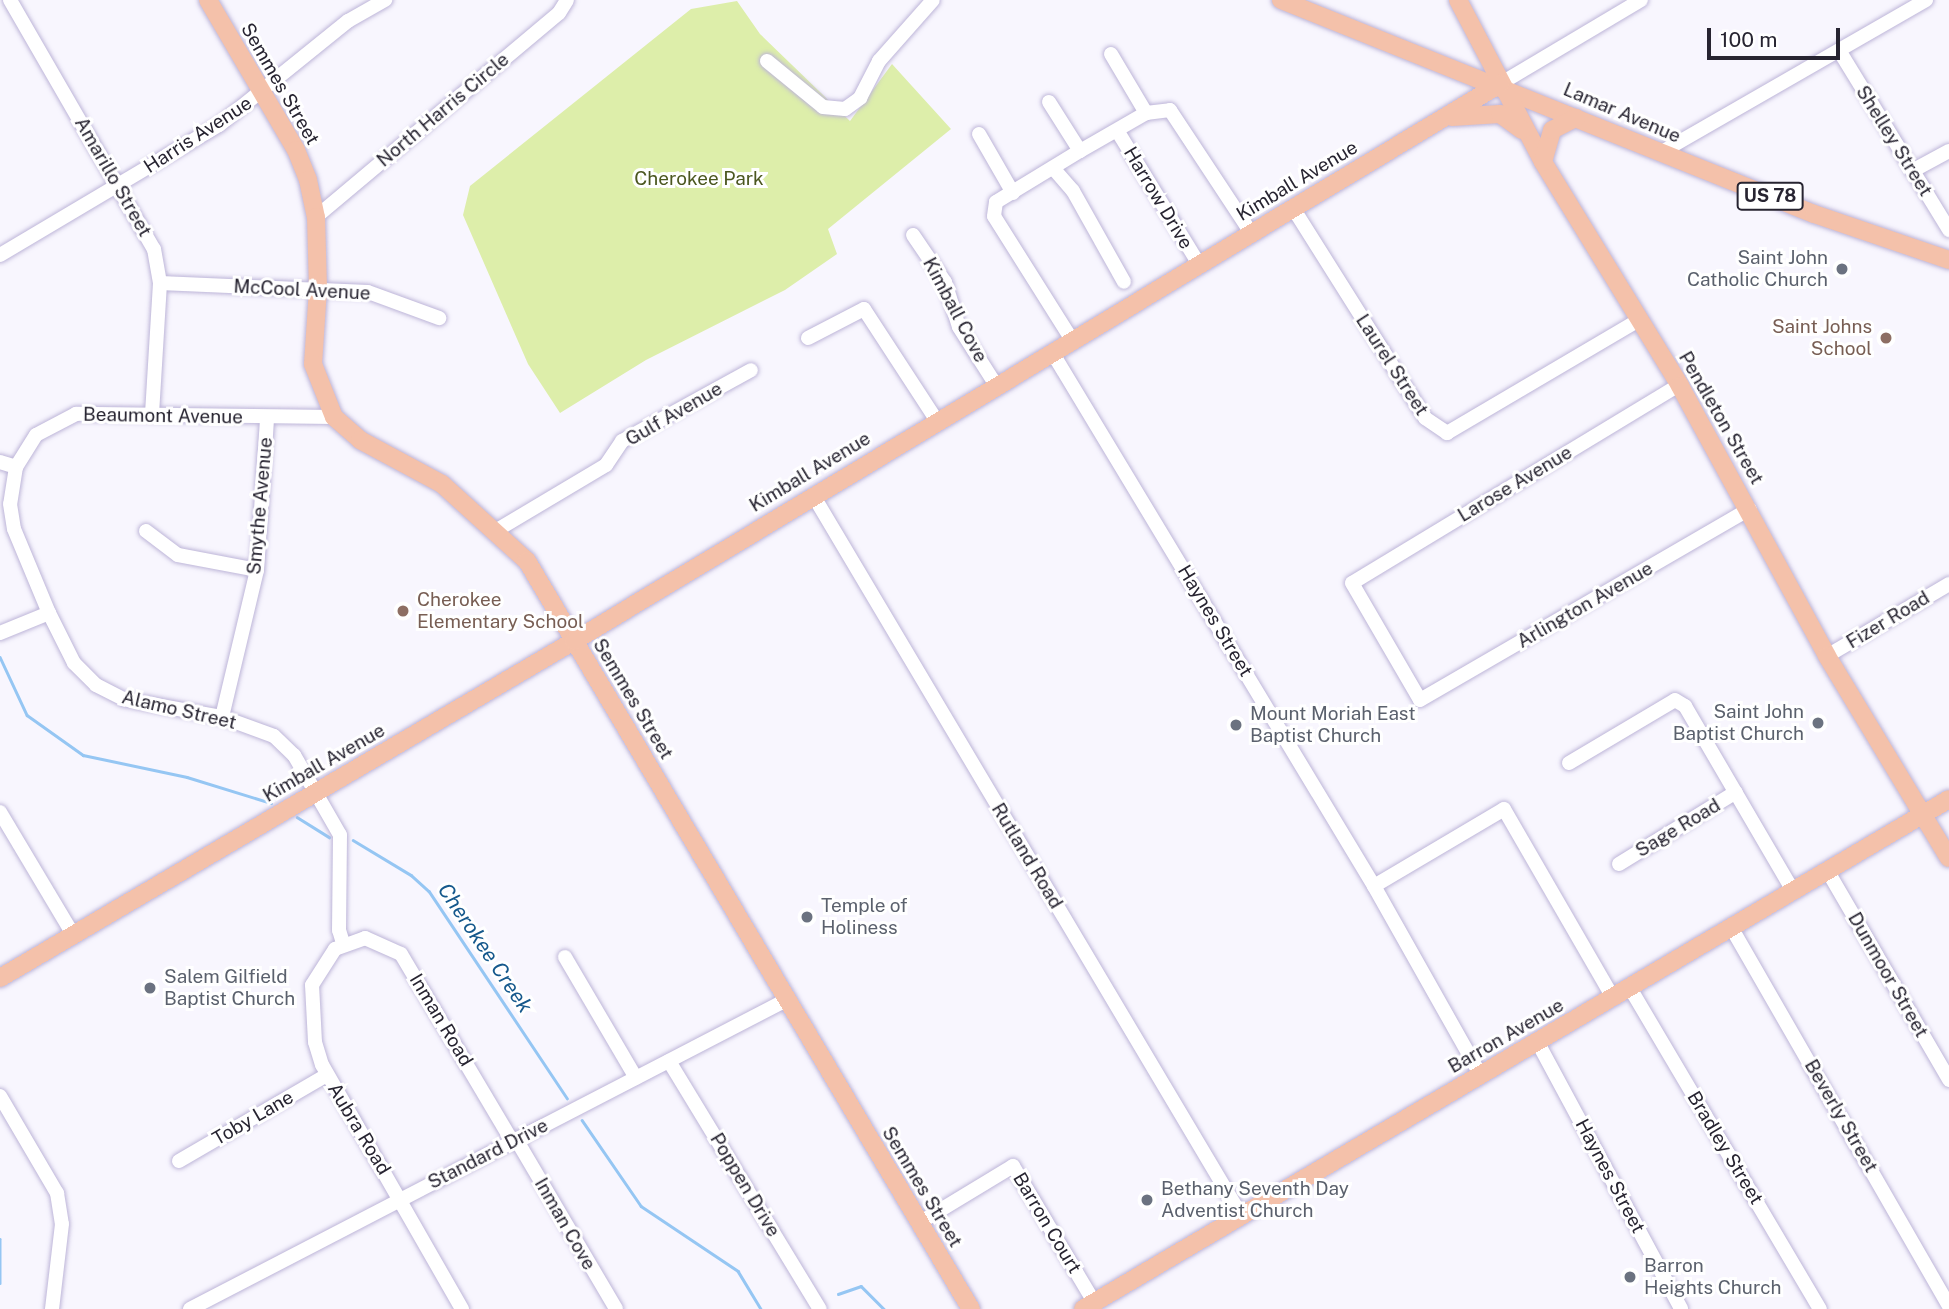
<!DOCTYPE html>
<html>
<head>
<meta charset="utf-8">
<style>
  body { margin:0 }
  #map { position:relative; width:1949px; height:1309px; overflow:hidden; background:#f8f6fe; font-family:"Public Sans",sans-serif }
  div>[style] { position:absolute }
  .green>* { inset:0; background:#dea }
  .stream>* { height:2.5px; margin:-1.25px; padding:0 1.25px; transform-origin:1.25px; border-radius:1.25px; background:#95c6f3 }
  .roads { filter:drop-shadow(0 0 2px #bdb5d8) drop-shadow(0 0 2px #bdb5d8) }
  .minor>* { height:14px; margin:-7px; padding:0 7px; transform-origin:7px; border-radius:7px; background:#fff }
  .major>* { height:18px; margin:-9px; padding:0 9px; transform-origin:9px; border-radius:9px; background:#f4c1aa }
  .dots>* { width:19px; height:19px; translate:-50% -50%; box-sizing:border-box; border:4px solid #fff; border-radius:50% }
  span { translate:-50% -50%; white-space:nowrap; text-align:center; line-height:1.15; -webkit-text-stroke:6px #fff; paint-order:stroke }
  .shield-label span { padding:2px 5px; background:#fff; border:2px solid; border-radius:5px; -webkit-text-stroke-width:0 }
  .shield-label { font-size:18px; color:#272431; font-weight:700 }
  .street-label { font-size:19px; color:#272431 }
  .park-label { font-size:19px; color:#4b5720 }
  .worship-label { font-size:19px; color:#5b616d }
  .right { translate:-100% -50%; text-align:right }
  .left { translate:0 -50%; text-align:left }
  .education-label { font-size:19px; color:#785e54 }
  .water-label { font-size:21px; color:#15588c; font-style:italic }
  .scale { position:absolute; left:1707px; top:28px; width:133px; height:32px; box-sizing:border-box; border:4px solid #272431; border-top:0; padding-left:9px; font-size:21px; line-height:24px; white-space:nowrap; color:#272431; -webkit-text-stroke:5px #fff; paint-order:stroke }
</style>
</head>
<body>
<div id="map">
  <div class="green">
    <i style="clip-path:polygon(737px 1px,760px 34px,850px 121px,892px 64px,951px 129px,828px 229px,837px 254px,785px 290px,646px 360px,560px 413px,528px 364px,463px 215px,470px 186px,691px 9px)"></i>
  </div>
  <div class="stream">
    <i style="left:0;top:657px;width:64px;rotate:65deg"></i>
    <i style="left:27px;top:715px;width:69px;rotate:35.5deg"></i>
    <i style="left:83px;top:755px;width:106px;rotate:11.9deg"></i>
    <i style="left:187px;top:777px;width:88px;rotate:17.2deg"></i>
    <i style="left:297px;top:817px;width:38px;rotate:32deg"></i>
    <i style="left:353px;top:840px;width:68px;rotate:31.1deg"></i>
    <i style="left:411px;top:875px;width:24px;rotate:42deg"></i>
    <i style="left:429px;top:891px;width:249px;rotate:56.3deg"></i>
    <i style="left:582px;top:1120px;width:104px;rotate:55.5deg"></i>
    <i style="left:641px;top:1206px;width:117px;rotate:33.8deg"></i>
    <i style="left:738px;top:1271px;width:44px;rotate:58.8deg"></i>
    <i style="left:0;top:1239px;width:44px;rotate:90deg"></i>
    <i style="left:838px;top:1294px;width:24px;rotate:-19deg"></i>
    <i style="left:861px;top:1286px;width:33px;rotate:45deg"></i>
  </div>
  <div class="roads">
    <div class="minor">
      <i style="left:10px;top:0;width:288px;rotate:60deg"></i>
      <i style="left:154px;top:249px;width:35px;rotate:80deg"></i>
      <i style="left:160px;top:283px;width:129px;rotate:93.5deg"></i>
      <i style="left:1840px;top:52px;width:209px;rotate:58.5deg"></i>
      <i style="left:1111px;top:54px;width:69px;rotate:59.3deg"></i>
      <i style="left:767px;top:61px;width:72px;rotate:39.4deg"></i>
      <i style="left:823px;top:107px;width:22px;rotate:5deg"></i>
      <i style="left:845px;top:109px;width:19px;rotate:-36deg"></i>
      <i style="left:860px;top:98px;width:42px;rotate:-62.8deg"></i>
      <i style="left:879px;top:61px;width:81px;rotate:-48.5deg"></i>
      <i style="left:1500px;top:84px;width:164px;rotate:-30.8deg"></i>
      <i style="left:1049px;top:102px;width:58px;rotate:57.7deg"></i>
      <i style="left:1118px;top:132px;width:155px;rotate:58.5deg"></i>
      <i style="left:979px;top:134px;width:68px;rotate:60deg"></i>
      <i style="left:1660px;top:153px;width:307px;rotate:-29.9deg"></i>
      <i style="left:1053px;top:168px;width:30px;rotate:49deg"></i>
      <i style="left:1073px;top:191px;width:104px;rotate:60.7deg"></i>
      <i style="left:1912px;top:171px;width:42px;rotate:-28.4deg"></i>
      <i style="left:1293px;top:208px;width:248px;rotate:57.8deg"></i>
      <i style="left:1425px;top:418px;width:27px;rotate:34deg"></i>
      <i style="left:1447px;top:433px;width:223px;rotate:-30.5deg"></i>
      <i style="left:316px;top:217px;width:317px;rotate:-40deg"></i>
      <i style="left:559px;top:13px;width:15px;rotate:-58deg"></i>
      <i style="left:913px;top:235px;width:57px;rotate:55.8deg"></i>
      <i style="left:945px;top:282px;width:47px;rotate:72.7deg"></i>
      <i style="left:959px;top:327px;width:69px;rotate:57.5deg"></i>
      <i style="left:0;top:255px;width:255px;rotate:-30.7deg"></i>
      <i style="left:219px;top:125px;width:166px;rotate:-38.9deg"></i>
      <i style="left:348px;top:21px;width:43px;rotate:-29.6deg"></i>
      <i style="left:160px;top:283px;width:208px;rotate:2.5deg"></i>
      <i style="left:368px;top:292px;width:76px;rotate:20.1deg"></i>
      <i style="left:808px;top:338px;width:63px;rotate:-27.4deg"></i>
      <i style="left:864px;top:309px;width:134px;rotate:56.9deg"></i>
      <i style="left:1072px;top:340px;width:146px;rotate:-122.2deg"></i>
      <i style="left:994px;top:216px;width:14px;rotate:-82deg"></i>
      <i style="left:996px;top:202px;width:98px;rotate:-31.3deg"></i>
      <i style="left:1080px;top:151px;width:76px;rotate:-29.9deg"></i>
      <i style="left:1146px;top:113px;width:24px;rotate:-7deg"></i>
      <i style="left:1170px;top:110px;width:147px;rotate:56.6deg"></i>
      <i style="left:1052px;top:352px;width:624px;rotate:58.91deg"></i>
      <i style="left:1374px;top:886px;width:216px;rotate:60.6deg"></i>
      <i style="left:1679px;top:385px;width:382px;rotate:148.8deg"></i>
      <i style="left:1352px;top:583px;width:135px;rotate:59.8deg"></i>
      <i style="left:1420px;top:700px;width:381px;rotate:-30.1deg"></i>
      <i style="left:334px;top:417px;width:258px;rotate:-179.3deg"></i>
      <i style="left:76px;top:414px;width:45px;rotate:152.3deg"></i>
      <i style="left:36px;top:435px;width:38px;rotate:122deg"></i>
      <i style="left:16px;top:467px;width:37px;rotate:99deg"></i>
      <i style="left:10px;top:504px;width:25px;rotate:81deg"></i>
      <i style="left:14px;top:529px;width:91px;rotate:67.4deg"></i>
      <i style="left:49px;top:613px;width:56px;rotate:63.4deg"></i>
      <i style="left:74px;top:663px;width:31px;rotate:45deg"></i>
      <i style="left:96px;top:685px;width:30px;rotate:27deg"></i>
      <i style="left:123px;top:699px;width:101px;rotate:10.3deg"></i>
      <i style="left:222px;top:717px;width:55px;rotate:20.1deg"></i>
      <i style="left:274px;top:736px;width:28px;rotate:44deg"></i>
      <i style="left:294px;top:755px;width:92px;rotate:60.1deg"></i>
      <i style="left:340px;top:835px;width:95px;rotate:90.6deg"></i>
      <i style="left:339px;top:930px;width:14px;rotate:73deg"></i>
      <i style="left:0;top:462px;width:17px;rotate:17deg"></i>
      <i style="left:813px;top:495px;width:840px;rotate:59.28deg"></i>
      <i style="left:497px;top:530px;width:127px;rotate:-30.8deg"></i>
      <i style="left:606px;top:465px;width:29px;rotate:-56deg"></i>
      <i style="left:622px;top:441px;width:147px;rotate:-28.8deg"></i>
      <i style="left:146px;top:531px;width:40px;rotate:37deg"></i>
      <i style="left:178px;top:555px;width:80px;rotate:10.8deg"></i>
      <i style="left:0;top:633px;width:53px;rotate:-22.2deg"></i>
      <i style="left:1827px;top:656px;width:142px;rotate:-30.5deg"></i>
      <i style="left:222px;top:717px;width:151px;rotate:-76.6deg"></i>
      <i style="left:257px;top:570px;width:152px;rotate:-86.2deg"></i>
      <i style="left:1569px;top:763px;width:123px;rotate:-30.7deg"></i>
      <i style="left:1675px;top:700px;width:12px;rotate:31deg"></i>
      <i style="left:1685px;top:706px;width:214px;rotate:59.7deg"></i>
      <i style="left:0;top:812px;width:144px;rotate:59.2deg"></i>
      <i style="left:1619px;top:864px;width:137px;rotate:-31.6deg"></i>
      <i style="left:1827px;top:870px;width:243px;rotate:59.8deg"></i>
      <i style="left:1374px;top:886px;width:151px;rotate:-30.6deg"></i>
      <i style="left:1504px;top:809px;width:218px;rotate:60deg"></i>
      <i style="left:1731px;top:927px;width:437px;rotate:60.1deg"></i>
      <i style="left:565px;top:957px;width:140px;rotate:59.6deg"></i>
      <i style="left:1630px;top:988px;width:373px;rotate:59.4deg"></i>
      <i style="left:1538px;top:1043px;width:302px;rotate:61.7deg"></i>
      <i style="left:669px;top:1061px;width:290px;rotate:58.7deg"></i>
      <i style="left:0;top:1096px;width:113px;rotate:59.6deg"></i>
      <i style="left:57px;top:1193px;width:31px;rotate:81deg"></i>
      <i style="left:62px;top:1224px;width:86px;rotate:96.7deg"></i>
      <i style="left:516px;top:1139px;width:197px;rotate:59.5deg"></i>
      <i style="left:179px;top:1161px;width:171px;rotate:-30.2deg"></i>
      <i style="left:919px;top:1223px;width:110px;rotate:-31.2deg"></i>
      <i style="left:1013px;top:1166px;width:158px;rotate:59.2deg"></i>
      <i style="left:190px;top:1309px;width:671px;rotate:-27.4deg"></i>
      <i style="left:462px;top:1309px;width:281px;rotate:-119.8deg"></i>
      <i style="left:322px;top:1065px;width:24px;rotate:-107deg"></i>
      <i style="left:315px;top:1042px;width:57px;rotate:-93deg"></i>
      <i style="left:312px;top:985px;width:43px;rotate:-57.4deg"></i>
      <i style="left:335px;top:949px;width:32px;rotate:-20deg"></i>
      <i style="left:365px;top:938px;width:39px;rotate:24deg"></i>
      <i style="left:401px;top:954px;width:217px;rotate:59.3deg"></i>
    </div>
    <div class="major">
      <i style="left:208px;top:0;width:174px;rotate:59.6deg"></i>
      <i style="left:296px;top:150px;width:32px;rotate:68deg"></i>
      <i style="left:308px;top:180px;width:38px;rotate:78deg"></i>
      <i style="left:316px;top:217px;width:72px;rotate:88.4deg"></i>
      <i style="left:318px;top:289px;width:75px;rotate:93.8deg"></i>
      <i style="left:313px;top:364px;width:57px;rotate:68.4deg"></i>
      <i style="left:334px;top:417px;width:35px;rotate:41deg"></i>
      <i style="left:360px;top:440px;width:93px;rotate:28.2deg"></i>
      <i style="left:442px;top:484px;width:115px;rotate:42.2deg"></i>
      <i style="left:527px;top:561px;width:870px;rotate:59.31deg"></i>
      <i style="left:1281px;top:0;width:574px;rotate:21.88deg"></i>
      <i style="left:1814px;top:214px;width:143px;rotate:18.8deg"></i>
      <i style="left:1458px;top:0;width:183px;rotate:62.3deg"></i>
      <i style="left:1543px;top:162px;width:263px;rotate:58.5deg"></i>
      <i style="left:1680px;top:386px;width:307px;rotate:61.4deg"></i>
      <i style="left:1827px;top:656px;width:236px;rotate:58.9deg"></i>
      <i style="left:1452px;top:117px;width:48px;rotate:-3.6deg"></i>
      <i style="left:1500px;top:114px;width:27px;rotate:36deg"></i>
      <i style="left:1543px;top:162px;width:33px;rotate:-74deg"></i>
      <i style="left:1552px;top:130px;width:27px;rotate:-27deg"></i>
      <i style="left:0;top:978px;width:666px;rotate:-30.42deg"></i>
      <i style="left:574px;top:641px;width:1081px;rotate:-31.03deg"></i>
      <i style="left:1083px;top:1309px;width:1005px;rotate:-30.49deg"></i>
    </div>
  </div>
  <div class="dots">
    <i style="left:1842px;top:269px;background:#6b7280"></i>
    <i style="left:1886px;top:338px;background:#8d6e63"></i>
    <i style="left:403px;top:611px;background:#8d6e63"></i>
    <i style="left:1818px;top:723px;background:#6b7280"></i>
    <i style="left:1236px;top:725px;background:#6b7280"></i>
    <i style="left:807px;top:917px;background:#6b7280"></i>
    <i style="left:150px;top:988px;background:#6b7280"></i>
    <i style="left:1147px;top:1200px;background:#6b7280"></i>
    <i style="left:1630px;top:1277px;background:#6b7280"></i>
  </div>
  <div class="shield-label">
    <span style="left:1770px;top:196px">US 78</span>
  </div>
  <div class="street-label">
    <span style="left:280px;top:84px;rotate:60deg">Semmes Street</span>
    <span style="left:443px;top:110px;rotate:-40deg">North Harris Circle</span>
    <span style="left:1622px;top:113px;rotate:23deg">Lamar Avenue</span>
    <span style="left:198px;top:135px;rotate:-33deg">Harris Avenue</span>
    <span style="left:1894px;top:141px;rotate:58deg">Shelley Street</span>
    <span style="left:113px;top:177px;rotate:60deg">Amarillo Street</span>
    <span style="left:1297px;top:181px;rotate:-31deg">Kimball Avenue</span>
    <span style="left:1158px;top:198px;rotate:59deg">Harrow Drive</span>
    <span style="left:302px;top:290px;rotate:3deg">McCool Avenue</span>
    <span style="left:955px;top:310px;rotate:62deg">Kimball Cove</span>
    <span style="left:1392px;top:365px;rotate:57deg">Laurel Street</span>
    <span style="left:674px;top:414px;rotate:-30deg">Gulf Avenue</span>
    <span style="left:163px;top:416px;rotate:1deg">Beaumont Avenue</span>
    <span style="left:1721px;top:418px;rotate:60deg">Pendleton Street</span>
    <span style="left:810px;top:472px;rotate:-31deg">Kimball Avenue</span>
    <span style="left:1515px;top:484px;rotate:-31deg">Larose Avenue</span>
    <span style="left:260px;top:506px;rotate:-85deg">Smythe Avenue</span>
    <span style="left:1585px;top:605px;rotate:-30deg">Arlington Avenue</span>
    <span style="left:1888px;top:620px;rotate:-31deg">Fizer Road</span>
    <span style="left:1215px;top:621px;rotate:59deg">Haynes Street</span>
    <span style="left:633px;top:699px;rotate:59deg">Semmes Street</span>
    <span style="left:179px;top:710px;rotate:13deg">Alamo Street</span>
    <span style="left:324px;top:763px;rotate:-30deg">Kimball Avenue</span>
    <span style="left:1678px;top:828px;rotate:-31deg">Sage Road</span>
    <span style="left:1027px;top:856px;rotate:59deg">Rutland Road</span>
    <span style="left:1888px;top:975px;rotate:60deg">Dunmoor Street</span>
    <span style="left:441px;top:1020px;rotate:59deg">Inman Road</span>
    <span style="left:1506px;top:1036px;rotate:-30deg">Barron Avenue</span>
    <span style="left:1841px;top:1116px;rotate:60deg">Beverly Street</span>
    <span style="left:253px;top:1118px;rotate:-30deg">Toby Lane</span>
    <span style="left:359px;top:1129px;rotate:59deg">Aubra Road</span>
    <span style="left:1725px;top:1148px;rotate:59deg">Bradley Street</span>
    <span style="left:488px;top:1154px;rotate:-27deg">Standard Drive</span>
    <span style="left:1610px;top:1176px;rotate:62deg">Haynes Street</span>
    <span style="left:745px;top:1185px;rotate:59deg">Poppen Drive</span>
    <span style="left:922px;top:1187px;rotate:59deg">Semmes Street</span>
    <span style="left:1047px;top:1223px;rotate:59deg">Barron Court</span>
    <span style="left:565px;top:1224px;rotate:60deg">Inman Cove</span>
  </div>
  <div class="park-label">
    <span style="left:699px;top:179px">Cherokee Park</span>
  </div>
  <div class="worship-label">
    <span class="right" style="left:1828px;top:269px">Saint John<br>Catholic Church</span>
    <span class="right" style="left:1804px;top:723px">Saint John<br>Baptist Church</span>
    <span class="left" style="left:1250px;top:725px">Mount Moriah East<br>Baptist Church</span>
    <span class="left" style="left:821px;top:917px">Temple of<br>Holiness</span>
    <span class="left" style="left:164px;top:988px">Salem Gilfield<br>Baptist Church</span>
    <span class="left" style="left:1161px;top:1200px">Bethany Seventh Day<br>Adventist Church</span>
    <span class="left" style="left:1644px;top:1277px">Barron<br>Heights Church</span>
  </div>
  <div class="education-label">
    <span class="right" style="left:1872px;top:338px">Saint Johns<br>School</span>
    <span class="left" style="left:417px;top:611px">Cherokee<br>Elementary School</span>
  </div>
  <div class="water-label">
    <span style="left:485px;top:948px;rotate:56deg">Cherokee Creek</span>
  </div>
  <div class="scale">100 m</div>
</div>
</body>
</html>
